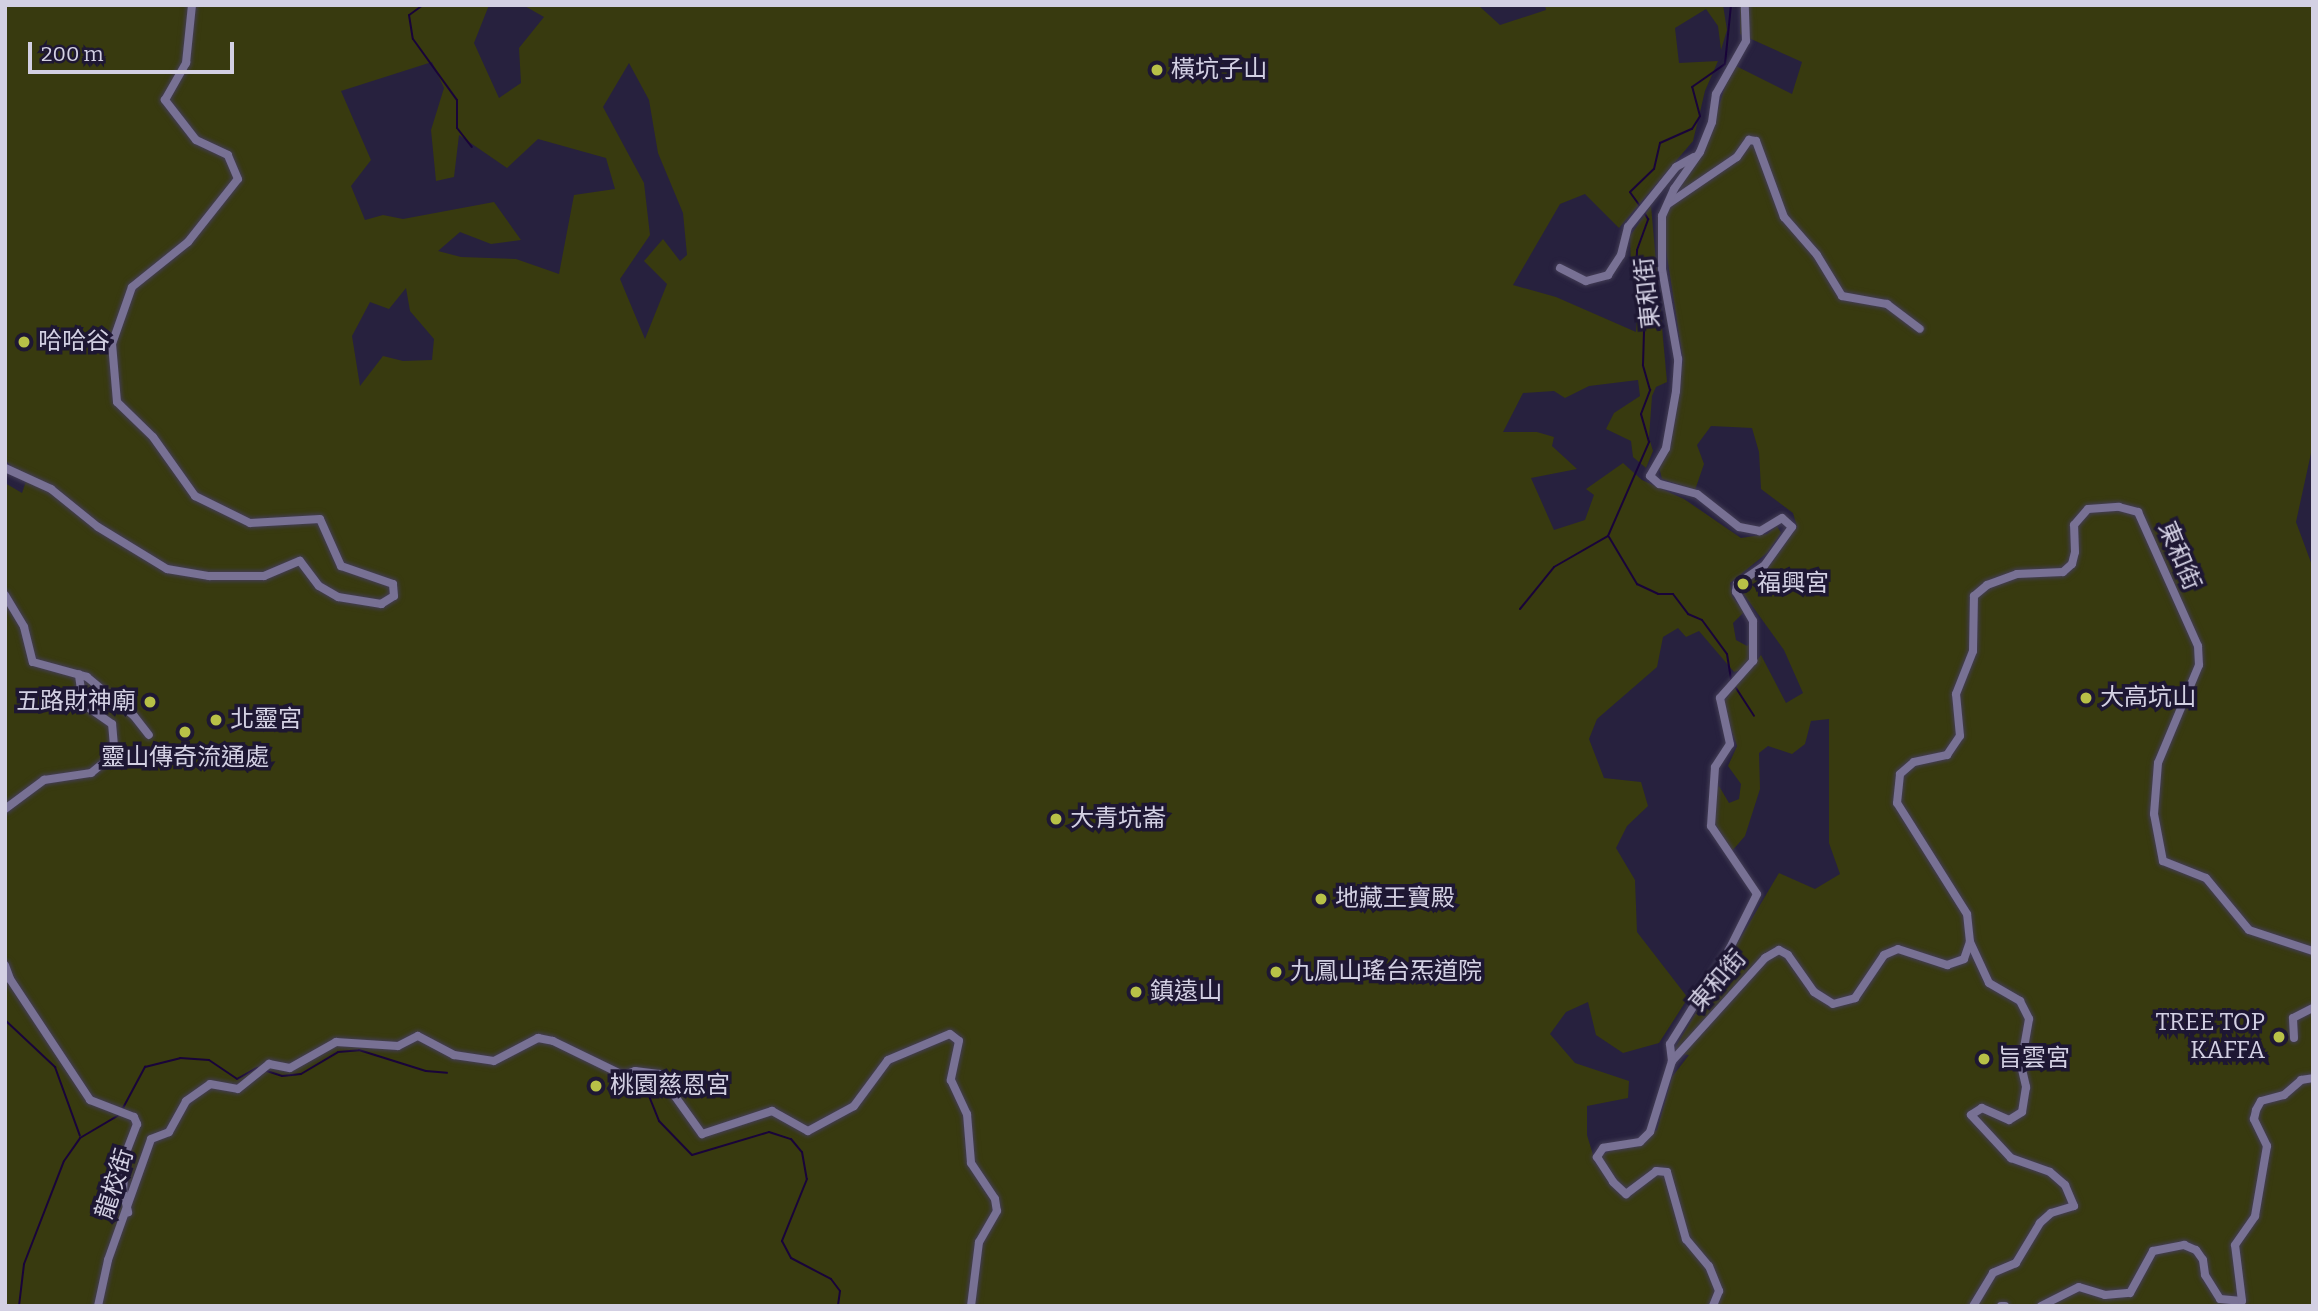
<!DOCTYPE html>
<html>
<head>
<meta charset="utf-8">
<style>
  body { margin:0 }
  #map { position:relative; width:2318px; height:1311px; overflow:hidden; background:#27213e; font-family:Bitter,"Noto Sans TC",serif }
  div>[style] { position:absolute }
  .green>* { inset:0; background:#383a0f }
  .stream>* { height:2px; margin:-1px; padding:0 1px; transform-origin:1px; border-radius:1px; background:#19043a }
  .roads { filter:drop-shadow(0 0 2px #433d56) drop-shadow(0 0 2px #433d56) }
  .minor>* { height:8px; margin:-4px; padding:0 4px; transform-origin:4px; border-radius:4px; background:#787194 }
  .dots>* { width:19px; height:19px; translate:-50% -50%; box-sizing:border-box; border:4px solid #1e1733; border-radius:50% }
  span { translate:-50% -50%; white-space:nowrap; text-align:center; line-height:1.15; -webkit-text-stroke:7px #1e1733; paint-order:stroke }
  .poi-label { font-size:24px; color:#d3d0e3 }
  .left { translate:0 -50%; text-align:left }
  .right { translate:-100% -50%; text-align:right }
  .street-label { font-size:24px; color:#d3d0e3 }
  .frame { position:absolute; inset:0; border:7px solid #d3d0e3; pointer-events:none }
  .scale { position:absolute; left:28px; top:42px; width:206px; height:32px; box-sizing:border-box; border:4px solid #d3d0e3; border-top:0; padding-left:9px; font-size:21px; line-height:24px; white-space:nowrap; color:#d3d0e3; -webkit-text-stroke:5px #1e1733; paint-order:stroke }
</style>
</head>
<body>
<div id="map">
  <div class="green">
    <i style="clip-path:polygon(evenodd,5px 5px,489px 5px,474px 43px,499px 98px,521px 83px,519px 48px,544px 17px,523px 5px,1478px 5px,1500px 25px,1546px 10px,1545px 5px,1723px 5px,1727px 30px,1721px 50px,1718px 26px,1706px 9px,1675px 28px,1679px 63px,1718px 61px,1705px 91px,1693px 141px,1619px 228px,1585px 194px,1560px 204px,1513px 285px,1556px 297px,1636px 332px,1638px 293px,1631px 270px,1630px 236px,1651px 206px,1667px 382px,1656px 387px,1652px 396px,1649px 438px,1653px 451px,1646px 468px,1633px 457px,1631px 441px,1606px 429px,1614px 413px,1640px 396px,1638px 380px,1589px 386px,1565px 398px,1554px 391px,1523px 393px,1503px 432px,1537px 432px,1554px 437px,1552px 446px,1577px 469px,1531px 478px,1554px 530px,1585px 520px,1594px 495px,1586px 489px,1623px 463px,1642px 480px,1684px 499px,1741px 538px,1767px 534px,1777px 526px,1781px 533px,1767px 553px,1730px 583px,1732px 596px,1744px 612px,1733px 623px,1736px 640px,1747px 646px,1751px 642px,1756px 649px,1745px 669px,1734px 672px,1699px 631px,1686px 637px,1678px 628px,1663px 637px,1657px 667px,1597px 719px,1589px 739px,1604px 778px,1641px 782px,1648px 806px,1627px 826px,1616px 848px,1635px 880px,1637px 932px,1688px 998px,1659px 1043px,1623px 1053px,1596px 1035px,1588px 1002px,1566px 1012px,1550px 1034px,1575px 1063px,1629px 1081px,1628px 1098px,1587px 1106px,1587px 1135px,1594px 1158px,1657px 1130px,1672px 1077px,1689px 1055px,1672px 1053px,1779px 873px,1815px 889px,1840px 874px,1829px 843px,1829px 719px,1811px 721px,1805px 744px,1792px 754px,1768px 746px,1759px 753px,1760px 789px,1745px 836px,1732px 851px,1713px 821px,1714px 792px,1719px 786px,1729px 803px,1739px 799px,1741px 784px,1728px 766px,1737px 746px,1722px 703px,1761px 655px,1786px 703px,1803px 693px,1784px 650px,1740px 589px,1748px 575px,1770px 565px,1797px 527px,1793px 513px,1761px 489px,1759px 452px,1752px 428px,1711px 426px,1697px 445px,1704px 464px,1695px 490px,1662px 479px,1659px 467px,1671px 438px,1683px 360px,1662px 224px,1713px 125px,1732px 64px,1792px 94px,1802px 62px,1740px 34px,1740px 5px,2313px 5px,2313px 444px,2296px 522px,2313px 568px,2313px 1306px,5px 1306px,5px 483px,22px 493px,26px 481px,5px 460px,5px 5px,432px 62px,444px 88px,431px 130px,436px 181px,454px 177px,459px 135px,507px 168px,538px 139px,606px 158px,615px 189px,574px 195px,559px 274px,516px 259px,461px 257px,438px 251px,460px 232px,491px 244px,521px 240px,494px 202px,403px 219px,383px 215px,365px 220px,351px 186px,371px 160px,341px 91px,432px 62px,5px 5px,629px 63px,649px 100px,658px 153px,683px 213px,687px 255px,680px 261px,663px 239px,644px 261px,667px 284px,645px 339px,620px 279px,650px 235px,644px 183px,603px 107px,629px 63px,5px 5px,406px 288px,410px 311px,434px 339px,432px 360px,403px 361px,383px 356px,360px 386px,352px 336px,370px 302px,389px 309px,406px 288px)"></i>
  </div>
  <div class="stream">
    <i style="left:423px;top:5px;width:17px;rotate:144deg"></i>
    <i style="left:409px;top:15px;width:24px;rotate:81deg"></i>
    <i style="left:413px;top:39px;width:75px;rotate:54.2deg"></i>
    <i style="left:457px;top:100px;width:28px;rotate:90deg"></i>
    <i style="left:457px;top:128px;width:24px;rotate:52deg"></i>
    <i style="left:1640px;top:206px;width:17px;rotate:-126deg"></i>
    <i style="left:1630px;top:192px;width:33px;rotate:-44deg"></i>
    <i style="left:1654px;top:169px;width:27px;rotate:-77deg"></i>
    <i style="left:1660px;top:143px;width:35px;rotate:-24deg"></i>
    <i style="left:1692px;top:129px;width:15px;rotate:-58deg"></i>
    <i style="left:1700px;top:116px;width:30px;rotate:-105deg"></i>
    <i style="left:1692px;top:87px;width:40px;rotate:-34.9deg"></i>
    <i style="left:1725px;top:64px;width:59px;rotate:-84.2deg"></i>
    <i style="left:1609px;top:537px;width:55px;rotate:59.2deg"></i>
    <i style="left:1637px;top:584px;width:23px;rotate:25deg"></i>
    <i style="left:1658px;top:594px;width:15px"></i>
    <i style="left:1673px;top:594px;width:25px;rotate:53deg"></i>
    <i style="left:1688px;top:614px;width:15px;rotate:23deg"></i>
    <i style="left:1702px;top:620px;width:42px;rotate:53.7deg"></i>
    <i style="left:1727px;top:654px;width:25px;rotate:81deg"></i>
    <i style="left:1520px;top:609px;width:54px;rotate:-51deg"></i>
    <i style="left:1554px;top:567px;width:62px;rotate:-29.9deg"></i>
    <i style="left:1608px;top:536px;width:103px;rotate:-66.4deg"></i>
    <i style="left:1649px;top:442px;width:29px;rotate:-106deg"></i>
    <i style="left:1641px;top:414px;width:26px;rotate:-69deg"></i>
    <i style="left:1650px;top:390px;width:26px;rotate:-106deg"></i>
    <i style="left:1643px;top:365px;width:69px;rotate:-88.3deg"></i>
    <i style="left:1645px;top:296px;width:27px;rotate:-110deg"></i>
    <i style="left:1636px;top:271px;width:21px;rotate:-87deg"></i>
    <i style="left:1637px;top:250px;width:33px;rotate:-70deg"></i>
    <i style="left:1648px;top:219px;width:6px;rotate:-121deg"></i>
    <i style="left:1736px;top:688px;width:33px;rotate:57deg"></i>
    <i style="left:5px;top:1020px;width:69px;rotate:43.2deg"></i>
    <i style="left:55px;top:1067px;width:73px;rotate:70.1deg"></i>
    <i style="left:267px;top:1071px;width:16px;rotate:18deg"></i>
    <i style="left:282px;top:1076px;width:19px;rotate:-6deg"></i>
    <i style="left:301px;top:1074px;width:43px;rotate:-30.7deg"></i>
    <i style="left:338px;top:1052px;width:21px;rotate:-5deg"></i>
    <i style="left:359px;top:1050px;width:70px;rotate:17.4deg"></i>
    <i style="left:426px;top:1071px;width:21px;rotate:5deg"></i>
    <i style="left:633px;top:1085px;width:19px;rotate:35deg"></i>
    <i style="left:649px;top:1096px;width:27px;rotate:68deg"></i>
    <i style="left:659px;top:1121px;width:47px;rotate:45.9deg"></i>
    <i style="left:692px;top:1155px;width:80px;rotate:-16.6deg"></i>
    <i style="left:769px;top:1132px;width:23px;rotate:18deg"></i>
    <i style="left:791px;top:1139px;width:17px;rotate:50deg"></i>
    <i style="left:802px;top:1152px;width:27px;rotate:80deg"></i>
    <i style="left:807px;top:1179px;width:67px;rotate:112deg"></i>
    <i style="left:782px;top:1241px;width:19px;rotate:62deg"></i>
    <i style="left:791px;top:1258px;width:45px;rotate:27.7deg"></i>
    <i style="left:831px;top:1279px;width:15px;rotate:53deg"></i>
    <i style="left:840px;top:1291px;width:15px;rotate:98deg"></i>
    <i style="left:123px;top:1108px;width:47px;rotate:-61.8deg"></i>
    <i style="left:145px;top:1067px;width:36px;rotate:-14deg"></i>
    <i style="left:180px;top:1058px;width:29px;rotate:4deg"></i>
    <i style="left:209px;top:1060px;width:34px;rotate:34deg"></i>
    <i style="left:237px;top:1079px;width:23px;rotate:-29deg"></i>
    <i style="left:19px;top:1306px;width:42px;rotate:-83.2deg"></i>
    <i style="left:24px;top:1264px;width:110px;rotate:-68.8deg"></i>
    <i style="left:64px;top:1161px;width:28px;rotate:-55deg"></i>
    <i style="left:80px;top:1138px;width:45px;rotate:-30.5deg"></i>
  </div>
  <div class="roads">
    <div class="minor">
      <i style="left:1668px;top:204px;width:83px;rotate:-34.3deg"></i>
      <i style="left:1737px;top:157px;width:21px;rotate:-55deg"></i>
      <i style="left:1749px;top:140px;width:7px;rotate:8deg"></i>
      <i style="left:1756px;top:141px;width:81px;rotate:69.8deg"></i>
      <i style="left:1784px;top:217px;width:50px;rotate:49deg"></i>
      <i style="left:1817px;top:255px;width:48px;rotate:58.6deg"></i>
      <i style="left:1842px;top:296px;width:46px;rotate:10.1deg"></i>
      <i style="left:1887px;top:304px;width:41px;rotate:37.1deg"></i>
      <i style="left:1560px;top:268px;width:29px;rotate:27deg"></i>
      <i style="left:1586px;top:281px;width:23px;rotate:-15deg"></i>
      <i style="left:1608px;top:275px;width:24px;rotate:-57deg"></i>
      <i style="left:1621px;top:255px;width:29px;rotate:-76deg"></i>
      <i style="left:1628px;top:227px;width:77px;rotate:-51.3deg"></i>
      <i style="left:1676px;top:167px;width:21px;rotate:-29deg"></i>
      <i style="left:5px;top:468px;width:51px;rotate:24.5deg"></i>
      <i style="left:51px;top:489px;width:60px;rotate:39deg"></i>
      <i style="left:98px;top:527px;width:81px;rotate:31.3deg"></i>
      <i style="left:167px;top:569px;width:43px;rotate:9.5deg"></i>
      <i style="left:209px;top:576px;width:55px"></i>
      <i style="left:264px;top:576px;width:39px;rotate:-23deg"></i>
      <i style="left:300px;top:561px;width:31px;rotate:53deg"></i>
      <i style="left:319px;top:586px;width:22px;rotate:30deg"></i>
      <i style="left:338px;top:597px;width:44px;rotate:9.2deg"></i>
      <i style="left:381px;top:604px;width:15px;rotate:-32deg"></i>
      <i style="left:394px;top:596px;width:12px;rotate:-95deg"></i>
      <i style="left:393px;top:584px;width:55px;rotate:-160.9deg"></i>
      <i style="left:341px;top:566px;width:51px;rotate:-114.1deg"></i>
      <i style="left:320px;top:519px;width:70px;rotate:176.7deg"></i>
      <i style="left:250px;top:523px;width:61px;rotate:-153.9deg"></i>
      <i style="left:195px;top:496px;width:72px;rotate:-125.4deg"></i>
      <i style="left:153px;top:437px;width:50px;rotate:-135.8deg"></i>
      <i style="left:117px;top:402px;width:58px;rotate:-94.9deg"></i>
      <i style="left:112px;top:344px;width:60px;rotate:-70.7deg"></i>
      <i style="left:132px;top:287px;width:72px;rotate:-38.8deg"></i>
      <i style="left:188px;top:242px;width:80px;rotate:-51.6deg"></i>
      <i style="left:238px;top:179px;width:26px;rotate:-113deg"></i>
      <i style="left:228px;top:155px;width:35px;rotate:-155deg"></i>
      <i style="left:196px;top:140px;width:51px;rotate:-127.8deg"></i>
      <i style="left:165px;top:100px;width:43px;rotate:-60.4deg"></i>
      <i style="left:186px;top:63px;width:58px;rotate:-84.1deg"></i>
      <i style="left:5px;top:595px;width:37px;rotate:59deg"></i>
      <i style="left:24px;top:627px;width:36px;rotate:76deg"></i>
      <i style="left:33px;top:662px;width:56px;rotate:15.5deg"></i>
      <i style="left:87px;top:677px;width:61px;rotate:39.7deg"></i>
      <i style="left:134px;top:716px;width:24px;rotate:52deg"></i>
      <i style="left:5px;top:809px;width:49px;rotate:-36.6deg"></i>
      <i style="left:44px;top:780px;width:48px;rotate:-8.5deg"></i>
      <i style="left:91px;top:773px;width:22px;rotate:-39deg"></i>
      <i style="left:108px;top:759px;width:14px;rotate:-65deg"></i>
      <i style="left:114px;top:746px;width:22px;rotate:-95deg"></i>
      <i style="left:112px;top:724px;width:35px;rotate:-145deg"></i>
      <i style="left:83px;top:704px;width:30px;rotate:-98deg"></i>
      <i style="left:1970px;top:942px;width:45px;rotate:65.1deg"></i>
      <i style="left:1989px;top:983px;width:36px;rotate:30deg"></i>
      <i style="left:2020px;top:1001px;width:20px;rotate:63deg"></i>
      <i style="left:2029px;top:1019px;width:47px;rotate:99.9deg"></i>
      <i style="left:2021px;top:1065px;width:23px;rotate:77deg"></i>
      <i style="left:2026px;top:1087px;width:25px;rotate:99deg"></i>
      <i style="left:2022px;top:1112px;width:15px;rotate:148deg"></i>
      <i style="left:2009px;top:1120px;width:30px;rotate:-156deg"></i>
      <i style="left:1982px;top:1108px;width:13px;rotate:148deg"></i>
      <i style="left:1971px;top:1115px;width:59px;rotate:47.1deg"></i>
      <i style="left:2011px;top:1158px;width:41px;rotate:19.7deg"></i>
      <i style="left:2050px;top:1172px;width:20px;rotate:41deg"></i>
      <i style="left:2065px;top:1185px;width:23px;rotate:67deg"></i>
      <i style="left:2074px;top:1206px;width:24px;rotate:163deg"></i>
      <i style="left:2051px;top:1213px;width:15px;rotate:138deg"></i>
      <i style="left:2040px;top:1223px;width:47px;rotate:121deg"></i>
      <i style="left:2016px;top:1263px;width:25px;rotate:157deg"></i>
      <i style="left:1993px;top:1273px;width:39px;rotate:121deg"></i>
      <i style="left:5px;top:965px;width:15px;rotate:70deg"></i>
      <i style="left:10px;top:979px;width:145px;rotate:56.5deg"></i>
      <i style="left:90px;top:1100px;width:47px;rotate:21.1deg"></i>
      <i style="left:134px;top:1117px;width:8px;rotate:67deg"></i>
      <i style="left:137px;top:1124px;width:33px;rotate:111deg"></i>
      <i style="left:125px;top:1155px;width:35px;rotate:93deg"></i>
      <i style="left:123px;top:1190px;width:23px;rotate:77deg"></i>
      <i style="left:2294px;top:1038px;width:20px;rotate:-93deg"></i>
      <i style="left:2293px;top:1018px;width:22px;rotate:-27deg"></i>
      <i style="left:1672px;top:1061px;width:139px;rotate:-47.9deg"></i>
      <i style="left:1765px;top:958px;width:16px;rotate:-30deg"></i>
      <i style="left:1779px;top:950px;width:10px;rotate:29deg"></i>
      <i style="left:1788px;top:955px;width:45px;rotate:54.9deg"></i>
      <i style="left:1814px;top:992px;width:22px;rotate:32deg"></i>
      <i style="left:1833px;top:1004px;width:23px;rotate:-15deg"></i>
      <i style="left:1855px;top:998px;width:52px;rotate:-56deg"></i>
      <i style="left:1884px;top:955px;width:15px;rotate:-23deg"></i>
      <i style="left:1898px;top:949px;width:52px;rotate:18.1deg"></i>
      <i style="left:1947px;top:965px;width:18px;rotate:-19deg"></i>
      <i style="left:1964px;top:959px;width:18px;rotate:-71deg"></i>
      <i style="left:1970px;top:942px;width:28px;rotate:-96deg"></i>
      <i style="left:1967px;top:914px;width:131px;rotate:-122.2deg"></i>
      <i style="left:1897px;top:803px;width:29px;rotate:-84deg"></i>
      <i style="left:1900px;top:774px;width:18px;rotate:-41deg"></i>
      <i style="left:1914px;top:762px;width:34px;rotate:-12deg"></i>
      <i style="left:1947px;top:755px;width:23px;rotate:-56deg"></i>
      <i style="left:1960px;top:736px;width:42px;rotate:-95.4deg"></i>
      <i style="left:1956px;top:694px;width:46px;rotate:-68.4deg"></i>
      <i style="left:1973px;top:651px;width:55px;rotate:-89deg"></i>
      <i style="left:1974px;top:596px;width:17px;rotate:-40deg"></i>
      <i style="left:1987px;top:585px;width:32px;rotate:-20deg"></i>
      <i style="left:2017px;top:574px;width:46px;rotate:-2.5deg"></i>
      <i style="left:2063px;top:572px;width:12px;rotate:-42deg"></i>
      <i style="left:2072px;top:564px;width:12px;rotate:-76deg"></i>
      <i style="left:2075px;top:552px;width:27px;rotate:-92deg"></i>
      <i style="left:2074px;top:525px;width:21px;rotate:-49deg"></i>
      <i style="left:2088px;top:509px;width:31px;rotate:-4deg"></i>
      <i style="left:2119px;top:507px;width:20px;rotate:15deg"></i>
      <i style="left:2138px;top:512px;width:147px;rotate:65.9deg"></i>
      <i style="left:2198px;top:646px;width:19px;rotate:87deg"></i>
      <i style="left:2199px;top:665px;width:106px;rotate:112.7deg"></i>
      <i style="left:2158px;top:763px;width:51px;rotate:94.5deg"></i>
      <i style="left:2154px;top:814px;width:48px;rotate:79.2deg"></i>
      <i style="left:2163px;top:861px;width:46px;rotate:21.6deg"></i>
      <i style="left:2206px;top:878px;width:67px;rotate:50.4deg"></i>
      <i style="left:2249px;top:930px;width:67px;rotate:18.2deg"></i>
      <i style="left:1672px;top:1061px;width:17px;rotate:-97deg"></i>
      <i style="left:1670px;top:1044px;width:113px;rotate:-58deg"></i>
      <i style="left:1730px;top:948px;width:60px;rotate:-63.4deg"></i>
      <i style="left:1757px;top:894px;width:82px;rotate:-124.1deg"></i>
      <i style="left:1711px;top:826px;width:59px;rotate:-86.1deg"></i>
      <i style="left:1715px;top:767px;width:27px;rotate:-57deg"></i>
      <i style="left:1730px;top:744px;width:47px;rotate:-102.3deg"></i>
      <i style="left:1720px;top:698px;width:50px;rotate:-48.3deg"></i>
      <i style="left:1753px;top:661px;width:40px;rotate:-90deg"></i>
      <i style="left:1753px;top:621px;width:34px;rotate:-120deg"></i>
      <i style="left:1736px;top:592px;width:8px;rotate:-83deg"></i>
      <i style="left:1737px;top:584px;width:32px;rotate:-34deg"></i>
      <i style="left:1764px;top:566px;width:48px;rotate:-54.3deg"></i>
      <i style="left:1792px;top:527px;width:13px;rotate:-138deg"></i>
      <i style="left:1782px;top:518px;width:26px;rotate:149deg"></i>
      <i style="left:1760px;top:531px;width:21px;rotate:-169deg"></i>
      <i style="left:1739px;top:527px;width:53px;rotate:-141.8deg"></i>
      <i style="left:1697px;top:494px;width:39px;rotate:-165deg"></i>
      <i style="left:1659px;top:484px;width:12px;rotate:-138deg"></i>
      <i style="left:1650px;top:476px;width:32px;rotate:-60deg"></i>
      <i style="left:1666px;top:448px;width:58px;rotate:-80deg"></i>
      <i style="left:1676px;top:391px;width:32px;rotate:-86deg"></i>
      <i style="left:1678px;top:359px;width:91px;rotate:-100.1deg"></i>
      <i style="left:1662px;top:269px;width:53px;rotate:-90deg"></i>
      <i style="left:1662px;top:216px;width:30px;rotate:-66deg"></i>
      <i style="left:1674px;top:189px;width:45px;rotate:-54.9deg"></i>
      <i style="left:1700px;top:152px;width:32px;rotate:-68deg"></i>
      <i style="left:1712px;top:122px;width:28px;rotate:-82deg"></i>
      <i style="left:1716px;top:94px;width:61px;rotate:-60.5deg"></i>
      <i style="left:1746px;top:41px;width:36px;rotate:-92deg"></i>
      <i style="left:1672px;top:1061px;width:74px;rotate:107.2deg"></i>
      <i style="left:1650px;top:1132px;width:14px;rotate:135deg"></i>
      <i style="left:1640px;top:1142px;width:37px;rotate:171deg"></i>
      <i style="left:1603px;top:1148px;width:11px;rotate:124deg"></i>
      <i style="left:1597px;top:1157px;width:30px;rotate:57deg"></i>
      <i style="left:1613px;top:1182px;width:18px;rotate:43deg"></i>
      <i style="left:1626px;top:1194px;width:38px;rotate:-37deg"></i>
      <i style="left:1656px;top:1171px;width:11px;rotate:5deg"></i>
      <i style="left:1667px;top:1172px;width:70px;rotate:74.2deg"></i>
      <i style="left:1686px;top:1239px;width:35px;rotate:50deg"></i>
      <i style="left:1709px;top:1266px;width:27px;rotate:68deg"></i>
      <i style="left:1719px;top:1291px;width:16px;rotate:112deg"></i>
      <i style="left:98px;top:1306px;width:47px;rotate:-77.7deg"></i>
      <i style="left:108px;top:1260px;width:128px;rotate:-70.4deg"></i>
      <i style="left:151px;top:1139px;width:19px;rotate:-21deg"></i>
      <i style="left:169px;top:1132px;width:35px;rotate:-61deg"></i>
      <i style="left:186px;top:1101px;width:29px;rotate:-35deg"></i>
      <i style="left:210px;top:1084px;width:28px;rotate:10deg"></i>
      <i style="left:238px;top:1089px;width:40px;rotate:-39deg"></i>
      <i style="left:269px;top:1064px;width:21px;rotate:11deg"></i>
      <i style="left:290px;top:1068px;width:53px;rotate:-29.5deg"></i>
      <i style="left:336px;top:1042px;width:62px;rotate:3.7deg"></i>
      <i style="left:398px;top:1046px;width:22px;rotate:-27deg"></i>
      <i style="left:418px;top:1036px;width:41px;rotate:27.8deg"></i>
      <i style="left:454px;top:1055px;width:40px;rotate:8.5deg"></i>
      <i style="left:494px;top:1061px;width:50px;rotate:-27.6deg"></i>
      <i style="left:538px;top:1038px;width:15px;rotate:11deg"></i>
      <i style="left:553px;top:1041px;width:78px;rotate:25.9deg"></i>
      <i style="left:623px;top:1075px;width:13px;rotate:-18deg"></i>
      <i style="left:635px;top:1071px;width:24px;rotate:7deg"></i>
      <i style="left:659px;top:1074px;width:74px;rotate:54.4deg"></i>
      <i style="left:702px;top:1134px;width:74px;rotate:-18.2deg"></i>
      <i style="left:772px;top:1111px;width:41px;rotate:29.1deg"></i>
      <i style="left:808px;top:1131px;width:52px;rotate:-28.5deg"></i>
      <i style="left:854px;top:1106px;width:57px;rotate:-53.5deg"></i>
      <i style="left:888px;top:1060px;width:67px;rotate:-22.8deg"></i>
      <i style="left:950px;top:1034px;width:11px;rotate:38deg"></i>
      <i style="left:959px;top:1041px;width:40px;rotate:102deg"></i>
      <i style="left:951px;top:1080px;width:38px;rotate:65deg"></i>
      <i style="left:967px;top:1114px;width:49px;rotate:85.3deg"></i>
      <i style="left:971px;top:1163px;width:43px;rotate:56.3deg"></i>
      <i style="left:995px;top:1199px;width:12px;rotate:81deg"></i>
      <i style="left:997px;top:1211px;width:36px;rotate:120deg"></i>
      <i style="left:979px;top:1242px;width:64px;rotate:97.1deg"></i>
      <i style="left:2001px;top:1306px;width:4px"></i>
      <i style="left:2041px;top:1306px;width:42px;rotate:-26.6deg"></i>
      <i style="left:2079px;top:1287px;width:27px;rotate:17deg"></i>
      <i style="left:2105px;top:1295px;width:25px;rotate:-5deg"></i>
      <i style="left:2130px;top:1293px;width:48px;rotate:-61.3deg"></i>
      <i style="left:2153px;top:1251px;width:32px;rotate:-11deg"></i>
      <i style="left:2184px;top:1245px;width:13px;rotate:23deg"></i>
      <i style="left:2196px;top:1250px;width:12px;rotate:55deg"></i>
      <i style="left:2203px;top:1260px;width:15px;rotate:82deg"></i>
      <i style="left:2205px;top:1275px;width:28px;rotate:58deg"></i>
      <i style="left:2220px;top:1299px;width:22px;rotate:5deg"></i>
      <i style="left:2242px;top:1301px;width:56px;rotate:-97.1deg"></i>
      <i style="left:2235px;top:1245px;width:35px;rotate:-55deg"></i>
      <i style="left:2255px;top:1216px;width:71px;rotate:-80.3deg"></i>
      <i style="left:2267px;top:1146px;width:30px;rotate:-116deg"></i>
      <i style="left:2254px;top:1119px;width:9px;rotate:-77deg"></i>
      <i style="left:2256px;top:1110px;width:10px;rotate:-61deg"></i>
      <i style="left:2261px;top:1101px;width:24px;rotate:-15deg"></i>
      <i style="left:2284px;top:1095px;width:23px;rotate:-41deg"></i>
      <i style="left:2301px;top:1080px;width:12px;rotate:-9deg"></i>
    </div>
  </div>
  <div class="dots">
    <i style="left:1157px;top:70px;background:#b8c147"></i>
    <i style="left:24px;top:342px;background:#b8c147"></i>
    <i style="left:1743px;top:584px;background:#b8c147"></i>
    <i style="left:2086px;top:698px;background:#b8c147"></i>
    <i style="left:150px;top:702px;background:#b8c147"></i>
    <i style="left:216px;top:720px;background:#b8c147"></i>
    <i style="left:185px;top:732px;background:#b8c147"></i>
    <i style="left:1056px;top:819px;background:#b8c147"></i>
    <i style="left:1321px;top:899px;background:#b8c147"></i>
    <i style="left:1276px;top:972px;background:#b8c147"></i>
    <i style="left:1136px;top:992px;background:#b8c147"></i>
    <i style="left:2279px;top:1037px;background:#b8c147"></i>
    <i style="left:1984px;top:1059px;background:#b8c147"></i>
    <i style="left:596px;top:1086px;background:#b8c147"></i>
  </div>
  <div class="poi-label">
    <span class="left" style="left:1171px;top:70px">橫坑子山</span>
    <span class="left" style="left:38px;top:342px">哈哈谷</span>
    <span class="left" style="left:1757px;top:584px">福興宮</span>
    <span class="left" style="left:2100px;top:698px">大高坑山</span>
    <span class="right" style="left:136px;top:702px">五路財神廟</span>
    <span class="left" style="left:230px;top:720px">北靈宮</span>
    <span style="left:185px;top:758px">靈山傳奇流通處</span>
    <span class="left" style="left:1070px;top:819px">大青坑崙</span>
    <span class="left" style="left:1335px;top:899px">地藏王寶殿</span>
    <span class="left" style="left:1290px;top:972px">九鳳山瑤台炁道院</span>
    <span class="left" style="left:1150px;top:992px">鎮遠山</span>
    <span class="right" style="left:2265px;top:1037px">TREE TOP<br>KAFFA</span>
    <span class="left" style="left:1998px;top:1059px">旨雲宮</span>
    <span class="left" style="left:610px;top:1086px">桃園慈恩宮</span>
  </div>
  <div class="street-label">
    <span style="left:1648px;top:293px;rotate:-96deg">東和街</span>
    <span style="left:2179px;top:556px;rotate:67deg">東和街</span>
    <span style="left:1718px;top:981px;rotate:-49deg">東和街</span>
    <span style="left:115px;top:1184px;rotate:-72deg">龍校街</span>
  </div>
  <div class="frame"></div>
  <div class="scale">200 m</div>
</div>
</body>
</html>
